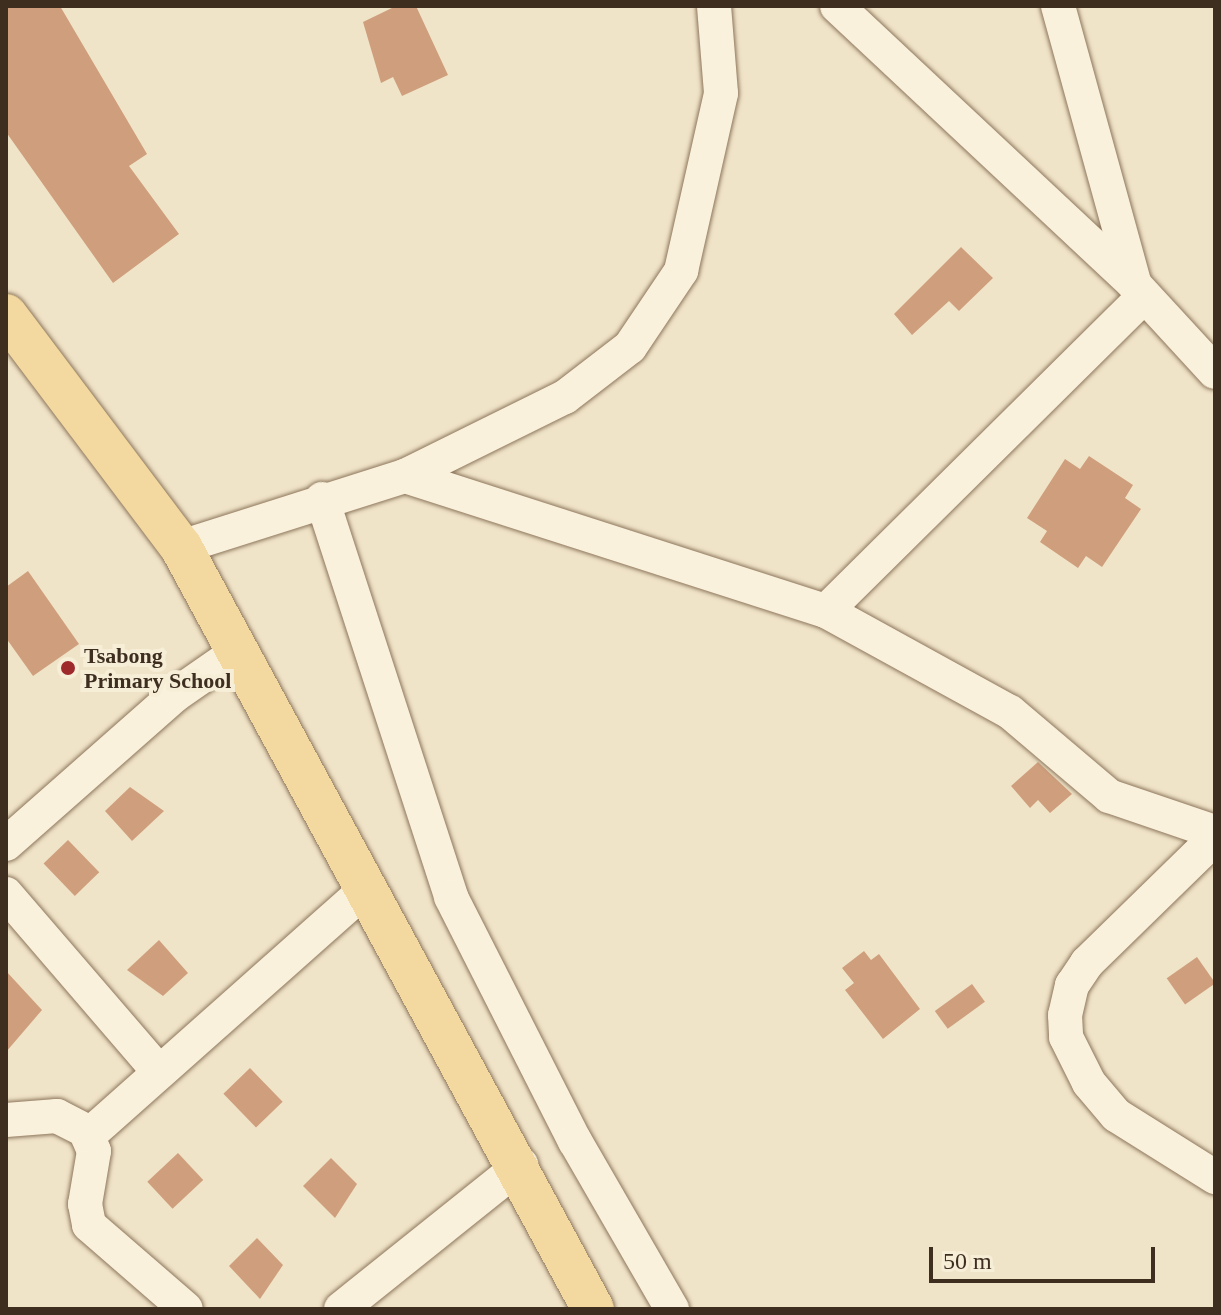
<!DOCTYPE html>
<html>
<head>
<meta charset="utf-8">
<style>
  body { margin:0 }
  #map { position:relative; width:1221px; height:1315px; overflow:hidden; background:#f0e4c8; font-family:Georgia,serif }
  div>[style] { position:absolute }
  .building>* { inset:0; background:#cf9f7d; transform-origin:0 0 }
  .roads { filter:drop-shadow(0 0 2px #8d765c) drop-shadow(0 0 2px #8d765c) }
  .minor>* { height:34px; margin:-17px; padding:0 17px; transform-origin:17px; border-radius:17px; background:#faf1dc }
  .major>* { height:42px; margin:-21px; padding:0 21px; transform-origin:21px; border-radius:21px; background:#f3d9a0 }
  .dots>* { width:22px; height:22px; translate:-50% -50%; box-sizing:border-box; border:4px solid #f7eed8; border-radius:50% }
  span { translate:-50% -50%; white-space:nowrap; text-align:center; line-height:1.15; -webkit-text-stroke:8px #f7eed8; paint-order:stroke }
  .poi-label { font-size:22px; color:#3d2e20; font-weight:700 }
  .left { translate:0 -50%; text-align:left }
  .frame { position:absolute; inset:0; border:8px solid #3d2e20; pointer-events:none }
  .scale { position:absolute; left:929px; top:1247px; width:226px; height:36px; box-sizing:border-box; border:4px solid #3d2e20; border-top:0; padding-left:10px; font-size:24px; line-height:28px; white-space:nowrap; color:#3d2e20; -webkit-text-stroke:6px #f7eed8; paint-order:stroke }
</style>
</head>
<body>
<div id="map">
  <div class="building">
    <i style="clip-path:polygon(6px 6px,60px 6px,147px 154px,129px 166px,179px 234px,113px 283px,6px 132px)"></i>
    <i style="clip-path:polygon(396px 6px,416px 6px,448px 75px,402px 96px,393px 77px,381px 83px,363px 22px)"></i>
    <i style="clip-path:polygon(961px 247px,993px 278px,959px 311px,949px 301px,912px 335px,894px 314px)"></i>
    <i style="clip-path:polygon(1089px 456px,1133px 485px,1125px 498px,1141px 509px,1102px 567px,1086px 556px,1078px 568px,1040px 542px,1047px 531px,1027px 518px,1065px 459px,1080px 469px)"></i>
    <i style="clip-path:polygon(28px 571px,79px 644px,33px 676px,6px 638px,6px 587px)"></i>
    <i style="clip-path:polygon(1038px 762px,1072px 794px,1050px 813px,1038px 800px,1030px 808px,1011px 786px)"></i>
    <i style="clip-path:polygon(130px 787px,164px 811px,132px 841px,105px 811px)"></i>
    <i style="left:68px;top:840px;width:45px;height:34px;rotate:46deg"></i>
    <i style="clip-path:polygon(159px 940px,188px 973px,163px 996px,127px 970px)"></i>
    <i style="clip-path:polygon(864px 951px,871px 960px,879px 954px,920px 1009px,883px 1039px,845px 990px,854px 983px,842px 968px)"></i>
    <i style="left:1197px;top:957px;width:32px;height:37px;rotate:55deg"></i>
    <i style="clip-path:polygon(6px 971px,42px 1010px,6px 1052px)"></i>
    <i style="left:972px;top:984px;width:22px;height:46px;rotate:54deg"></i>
    <i style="left:250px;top:1068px;width:47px;height:37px;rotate:46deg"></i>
    <i style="left:178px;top:1153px;width:37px;height:42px;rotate:47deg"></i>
    <i style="clip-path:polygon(331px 1158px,357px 1184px,335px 1218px,303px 1186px)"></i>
    <i style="clip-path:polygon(257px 1238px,283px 1265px,260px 1299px,229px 1266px)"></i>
  </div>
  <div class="roads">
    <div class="minor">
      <i style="left:837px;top:6px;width:408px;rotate:43.1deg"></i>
      <i style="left:1135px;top:285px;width:118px;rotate:47.4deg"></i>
      <i style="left:1058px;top:6px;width:289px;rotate:74.6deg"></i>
      <i style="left:405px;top:476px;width:442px;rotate:17.8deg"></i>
      <i style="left:826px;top:611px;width:210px;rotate:28.8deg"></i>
      <i style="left:1010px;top:712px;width:130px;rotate:40.3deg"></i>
      <i style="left:1109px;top:796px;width:112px;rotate:18.8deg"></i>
      <i style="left:322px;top:499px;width:418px;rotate:72deg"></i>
      <i style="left:451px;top:897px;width:274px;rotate:63.1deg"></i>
      <i style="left:575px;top:1141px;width:194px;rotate:60deg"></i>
      <i style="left:181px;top:547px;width:235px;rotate:-17.6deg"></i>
      <i style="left:405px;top:476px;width:178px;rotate:-26.3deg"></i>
      <i style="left:565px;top:397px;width:82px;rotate:-37.6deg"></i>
      <i style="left:630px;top:347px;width:92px;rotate:-56.1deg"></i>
      <i style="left:681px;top:271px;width:182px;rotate:-77.3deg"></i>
      <i style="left:721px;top:93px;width:87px;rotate:-94.6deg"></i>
      <i style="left:826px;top:611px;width:448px;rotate:-44.7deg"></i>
      <i style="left:1215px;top:838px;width:179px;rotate:135.7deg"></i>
      <i style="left:1087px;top:963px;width:27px;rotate:124deg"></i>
      <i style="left:1072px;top:985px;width:31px;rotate:103deg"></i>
      <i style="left:1065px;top:1015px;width:22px;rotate:87deg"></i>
      <i style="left:1066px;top:1037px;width:51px;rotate:63.4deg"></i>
      <i style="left:1089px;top:1083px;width:42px;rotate:49.8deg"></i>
      <i style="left:1116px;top:1115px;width:117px;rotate:32.1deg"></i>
      <i style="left:6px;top:844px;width:225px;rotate:-41.4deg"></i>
      <i style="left:175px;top:695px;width:79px;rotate:-34.7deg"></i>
      <i style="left:6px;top:894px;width:233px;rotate:49.3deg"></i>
      <i style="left:6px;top:1120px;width:51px;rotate:-4.5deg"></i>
      <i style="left:57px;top:1116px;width:31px;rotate:27deg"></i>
      <i style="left:85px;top:1130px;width:23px;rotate:67deg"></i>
      <i style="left:94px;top:1151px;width:54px;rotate:99.6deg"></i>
      <i style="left:85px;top:1204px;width:21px;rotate:79deg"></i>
      <i style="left:89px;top:1225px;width:128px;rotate:40.9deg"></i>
      <i style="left:88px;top:1136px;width:370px;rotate:-41.6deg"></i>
      <i style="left:341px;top:1309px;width:231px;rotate:-38.7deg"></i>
    </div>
    <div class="major">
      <i style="left:6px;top:315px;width:291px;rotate:53deg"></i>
      <i style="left:181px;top:547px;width:866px;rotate:61.6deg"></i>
    </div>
  </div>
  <div class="dots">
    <i style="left:68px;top:668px;background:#9e2a2b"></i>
  </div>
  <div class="poi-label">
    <span class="left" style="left:84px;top:668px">Tsabong<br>Primary School</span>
  </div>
  <div class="frame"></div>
  <div class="scale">50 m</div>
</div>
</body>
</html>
